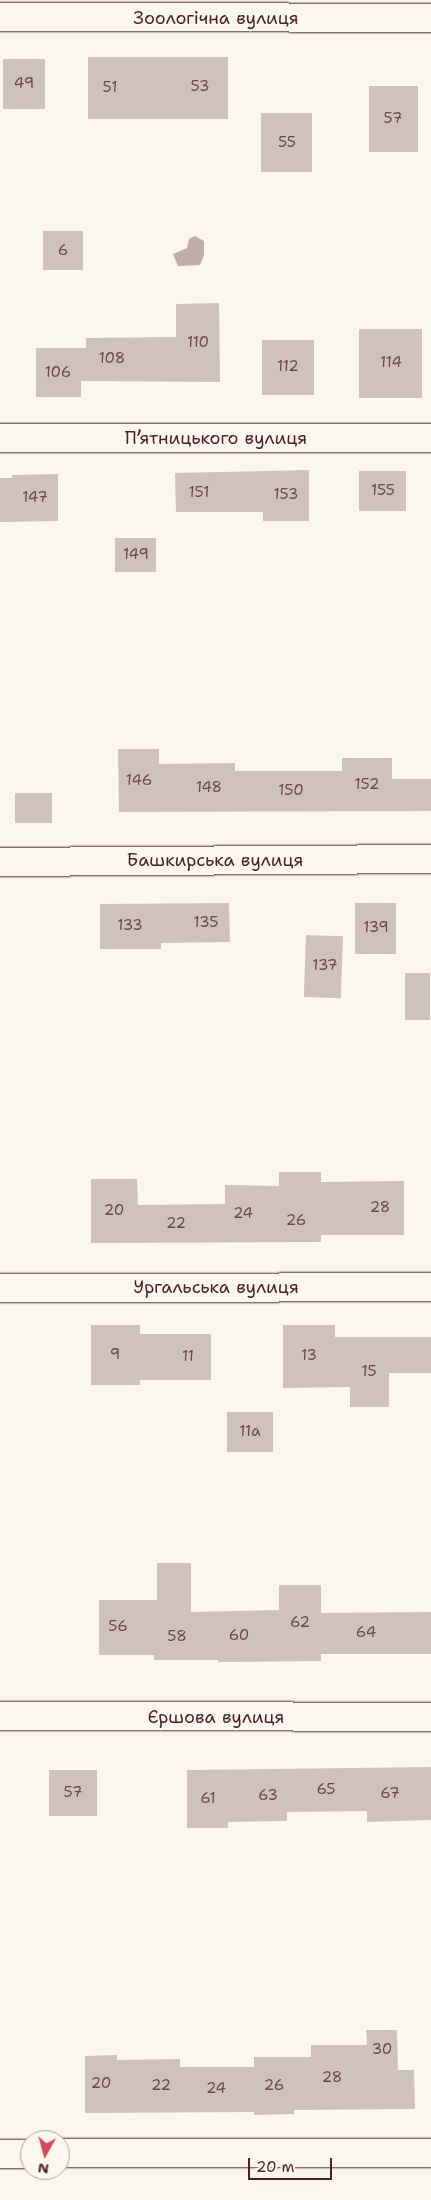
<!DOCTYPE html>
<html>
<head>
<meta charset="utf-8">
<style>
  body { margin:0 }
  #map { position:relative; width:431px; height:2200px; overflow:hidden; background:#fbf7ec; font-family:"Shantell Sans",sans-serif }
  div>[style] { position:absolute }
  .water>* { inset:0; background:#bfadaa }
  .building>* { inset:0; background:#cfc2bc; transform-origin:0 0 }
  .roads { filter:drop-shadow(0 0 1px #4a1f2b) drop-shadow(0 0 1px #4a1f2b) }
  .minor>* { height:28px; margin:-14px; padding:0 14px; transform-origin:14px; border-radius:14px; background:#fbf7ec }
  span { translate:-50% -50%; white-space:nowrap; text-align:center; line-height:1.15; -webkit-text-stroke:4.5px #fbf7ec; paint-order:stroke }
  .number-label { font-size:15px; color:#6b484f }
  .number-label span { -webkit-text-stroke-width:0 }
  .street-label { font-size:18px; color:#4a1f2b }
  .north { position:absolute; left:20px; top:2130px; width:50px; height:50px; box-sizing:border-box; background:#fbf7ec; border:1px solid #b4a19f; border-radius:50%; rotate:187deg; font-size:14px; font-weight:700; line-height:20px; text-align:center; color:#4a1f2b }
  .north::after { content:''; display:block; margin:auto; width:18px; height:22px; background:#d1495b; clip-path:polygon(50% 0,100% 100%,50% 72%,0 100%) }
  .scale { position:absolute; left:248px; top:2158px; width:84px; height:22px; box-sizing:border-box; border:2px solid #4a1f2b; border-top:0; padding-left:6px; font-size:15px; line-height:18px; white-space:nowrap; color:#4a1f2b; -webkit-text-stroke:4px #fbf7ec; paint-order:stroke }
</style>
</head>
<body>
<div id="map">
  <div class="water">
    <i style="clip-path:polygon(195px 236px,204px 241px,204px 255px,200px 265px,178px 266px,173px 254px,187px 248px,189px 239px)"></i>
  </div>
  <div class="building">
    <i style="left:88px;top:57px;width:140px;height:62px"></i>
    <i style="left:45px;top:59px;width:50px;height:42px;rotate:90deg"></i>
    <i style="left:369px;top:86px;width:49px;height:66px"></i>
    <i style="left:312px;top:113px;width:59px;height:51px;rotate:90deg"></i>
    <i style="left:83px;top:231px;width:39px;height:40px;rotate:90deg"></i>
    <i style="clip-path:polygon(219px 303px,220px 382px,81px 381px,81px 397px,36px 397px,36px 348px,86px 348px,86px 338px,176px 337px,176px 304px)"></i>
    <i style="left:359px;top:329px;width:63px;height:69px"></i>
    <i style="left:262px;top:340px;width:52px;height:55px"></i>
    <i style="clip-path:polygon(309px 470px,309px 521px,263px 521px,263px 512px,176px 512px,175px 473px)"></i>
    <i style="left:359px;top:471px;width:47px;height:40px"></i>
    <i style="clip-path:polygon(58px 474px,58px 521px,0 522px,0 478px,12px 478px,12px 475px)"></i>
    <i style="left:115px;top:538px;width:41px;height:34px"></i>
    <i style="clip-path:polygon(118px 749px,159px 749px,159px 764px,235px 763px,235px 771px,342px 771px,342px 758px,392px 758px,392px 779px,431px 779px,431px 811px,119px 812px)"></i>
    <i style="left:15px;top:793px;width:37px;height:30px"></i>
    <i style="clip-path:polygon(229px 903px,230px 942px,161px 943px,161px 949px,100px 949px,100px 904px)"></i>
    <i style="left:355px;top:903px;width:41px;height:51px"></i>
    <i style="left:306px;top:935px;width:37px;height:62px;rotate:2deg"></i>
    <i style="left:405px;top:973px;width:25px;height:47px"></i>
    <i style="clip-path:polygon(279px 1172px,321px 1172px,321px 1182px,404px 1181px,404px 1235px,321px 1235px,321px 1242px,91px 1243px,91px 1179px,137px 1179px,138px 1205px,225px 1204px,225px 1185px,279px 1186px)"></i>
    <i style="clip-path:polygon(91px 1325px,140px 1325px,140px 1334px,211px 1334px,211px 1380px,140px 1380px,140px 1385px,91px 1385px)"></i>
    <i style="clip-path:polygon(283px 1325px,335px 1325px,335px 1337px,431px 1337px,431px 1373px,389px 1373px,389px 1407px,350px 1407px,350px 1387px,283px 1388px)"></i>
    <i style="left:273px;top:1412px;width:40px;height:46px;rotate:90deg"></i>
    <i style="clip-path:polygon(157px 1563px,191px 1563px,191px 1612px,279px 1610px,279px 1585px,321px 1585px,321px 1613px,431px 1612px,431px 1654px,321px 1654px,321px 1661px,218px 1662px,218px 1660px,154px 1660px,154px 1655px,99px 1655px,99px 1600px,157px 1600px)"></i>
    <i style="clip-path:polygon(431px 1767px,431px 1820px,367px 1822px,367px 1811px,287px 1812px,287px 1821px,228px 1822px,228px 1828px,187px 1828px,187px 1770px)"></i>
    <i style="left:97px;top:1770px;width:46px;height:48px;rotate:90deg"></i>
    <i style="clip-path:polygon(366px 2030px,397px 2030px,398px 2070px,414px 2070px,415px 2109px,294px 2110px,294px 2114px,254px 2115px,254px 2112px,85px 2113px,85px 2056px,117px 2055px,117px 2060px,180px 2059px,180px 2067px,254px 2067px,254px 2057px,311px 2057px,311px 2045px,367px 2045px)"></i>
  </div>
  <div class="roads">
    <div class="minor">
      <i style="left:0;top:17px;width:431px;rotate:0.1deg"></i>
      <i style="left:0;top:438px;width:431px"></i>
      <i style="left:0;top:862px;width:431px;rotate:-0.4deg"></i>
      <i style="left:0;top:1288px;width:431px;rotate:-0.1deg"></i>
      <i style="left:0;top:1716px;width:431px;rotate:0.1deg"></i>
      <i style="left:60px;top:2153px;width:371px"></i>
      <i style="left:0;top:2154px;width:30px"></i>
    </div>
  </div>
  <div class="number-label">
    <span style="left:24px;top:84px">49</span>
    <span style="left:200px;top:87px">53</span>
    <span style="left:110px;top:88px">51</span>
    <span style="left:393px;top:119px">57</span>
    <span style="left:287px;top:143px">55</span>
    <span style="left:63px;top:251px">6</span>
    <span style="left:198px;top:343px">110</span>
    <span style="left:112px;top:359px">108</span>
    <span style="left:391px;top:363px">114</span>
    <span style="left:288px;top:367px">112</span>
    <span style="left:58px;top:373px">106</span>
    <span style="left:383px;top:491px">155</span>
    <span style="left:199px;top:493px">151</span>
    <span style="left:286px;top:495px">153</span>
    <span style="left:35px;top:498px">147</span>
    <span style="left:136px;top:555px">149</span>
    <span style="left:139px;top:781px">146</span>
    <span style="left:367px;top:785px">152</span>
    <span style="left:209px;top:788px">148</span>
    <span style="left:291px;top:791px">150</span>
    <span style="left:206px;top:923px">135</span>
    <span style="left:130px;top:926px">133</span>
    <span style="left:376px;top:928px">139</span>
    <span style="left:325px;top:966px">137</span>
    <span style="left:380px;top:1208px">28</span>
    <span style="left:114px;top:1211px">20</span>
    <span style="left:243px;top:1214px">24</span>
    <span style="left:296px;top:1221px">26</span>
    <span style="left:176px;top:1224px">22</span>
    <span style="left:115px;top:1355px">9</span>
    <span style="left:309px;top:1356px">13</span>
    <span style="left:188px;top:1357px">11</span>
    <span style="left:369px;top:1372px">15</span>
    <span style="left:250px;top:1432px">11а</span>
    <span style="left:300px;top:1623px">62</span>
    <span style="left:118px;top:1627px">56</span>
    <span style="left:366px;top:1633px">64</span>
    <span style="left:239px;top:1636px">60</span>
    <span style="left:177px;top:1637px">58</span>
    <span style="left:326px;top:1790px">65</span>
    <span style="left:73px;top:1793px">57</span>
    <span style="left:390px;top:1794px">67</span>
    <span style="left:268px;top:1796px">63</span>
    <span style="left:208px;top:1799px">61</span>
    <span style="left:382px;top:2050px">30</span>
    <span style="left:332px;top:2078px">28</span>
    <span style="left:101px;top:2084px">20</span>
    <span style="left:161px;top:2086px">22</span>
    <span style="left:274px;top:2086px">26</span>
    <span style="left:216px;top:2089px">24</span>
  </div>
  <div class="street-label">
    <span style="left:216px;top:18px">Зоологічна вулиця</span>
    <span style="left:216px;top:438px">П’ятницького вулиця</span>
    <span style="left:215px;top:860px">Башкирська вулиця</span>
    <span style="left:216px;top:1287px">Ургальська вулиця</span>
    <span style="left:216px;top:1717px">Єршова вулиця</span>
  </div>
  <div class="north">N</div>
  <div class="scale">20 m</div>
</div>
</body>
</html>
